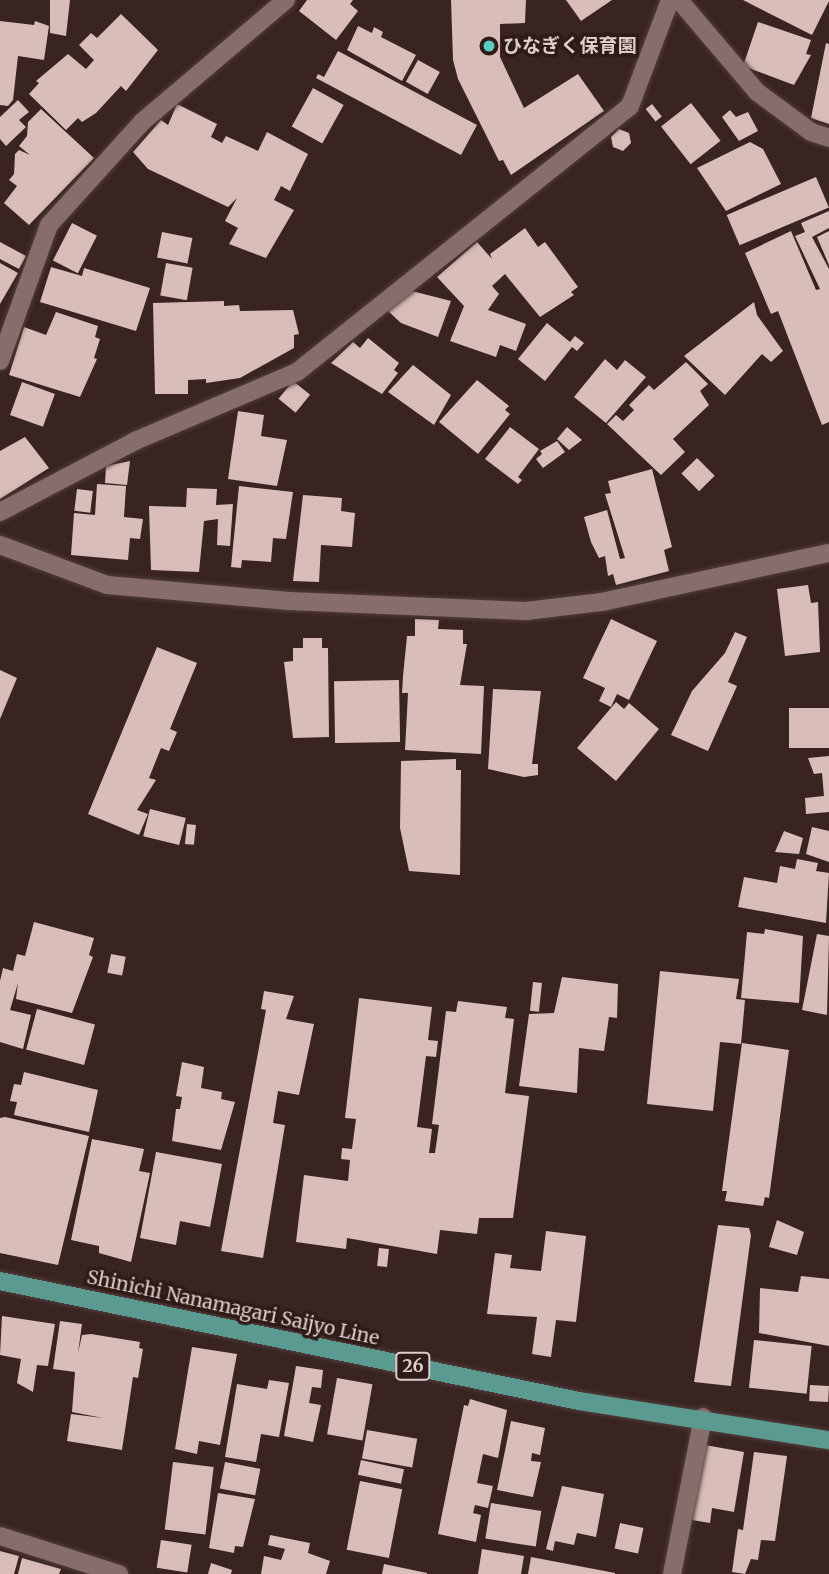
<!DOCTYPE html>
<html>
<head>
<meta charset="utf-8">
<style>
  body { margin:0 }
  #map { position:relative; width:829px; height:1574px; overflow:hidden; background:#392421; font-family:Merriweather,"Noto Sans JP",serif }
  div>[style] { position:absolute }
  .building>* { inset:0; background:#d9bdb9; transform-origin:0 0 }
  .roads { filter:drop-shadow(0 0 2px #513f3d) drop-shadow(0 0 2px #513f3d) }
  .street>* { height:18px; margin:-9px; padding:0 9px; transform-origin:9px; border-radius:9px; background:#886e6b }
  .primary>* { height:18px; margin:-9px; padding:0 9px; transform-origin:9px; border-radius:9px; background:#5b9a90 }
  .dots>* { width:19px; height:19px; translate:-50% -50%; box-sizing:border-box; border:4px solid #2f1a18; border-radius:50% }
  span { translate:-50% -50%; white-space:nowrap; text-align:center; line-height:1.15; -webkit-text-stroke:7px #2f1a18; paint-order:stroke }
  .shield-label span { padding:2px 5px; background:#2f1a18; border:2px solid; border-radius:5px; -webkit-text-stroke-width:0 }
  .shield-label { font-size:18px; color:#ddcecc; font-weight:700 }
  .poi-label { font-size:19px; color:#ddcecc; font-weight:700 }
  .left { translate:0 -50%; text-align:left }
  .street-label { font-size:19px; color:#ddcecc }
</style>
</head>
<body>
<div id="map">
  <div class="building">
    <i style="clip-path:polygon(50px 0,70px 0,66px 36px,50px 33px)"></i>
    <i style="clip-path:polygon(307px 0,353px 0,350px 4px,358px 11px,336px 40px,299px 11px)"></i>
    <i style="clip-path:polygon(451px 0,526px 0,525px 23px,500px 24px,500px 57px,524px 108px,578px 74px,604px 111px,511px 175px,503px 160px,499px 161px,458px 79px,453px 60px)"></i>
    <i style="clip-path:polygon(566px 0,612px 0,581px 21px)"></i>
    <i style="clip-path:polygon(743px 0,829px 0,829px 1px,812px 35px)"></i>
    <i style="clip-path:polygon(121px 14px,158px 50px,126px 91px,121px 86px,96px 113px,82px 122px,78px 118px,66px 130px,29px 94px,39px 83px,36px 81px,68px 54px,86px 69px,94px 60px,79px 45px,91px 33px,97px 38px)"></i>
    <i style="clip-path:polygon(0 21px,34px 25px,35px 21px,49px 26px,44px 60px,18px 56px,13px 100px,8px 106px,0 105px)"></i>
    <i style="clip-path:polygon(758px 22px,811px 40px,806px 54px,811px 55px,794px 85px,743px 66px)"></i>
    <i style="clip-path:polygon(358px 26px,372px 33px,374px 27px,383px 32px,381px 37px,416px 55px,402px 81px,347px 50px)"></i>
    <i style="clip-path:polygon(826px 43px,829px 44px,829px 124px,811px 118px)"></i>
    <i style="clip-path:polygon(338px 51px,477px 125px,461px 155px,316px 78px,318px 74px,324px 77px)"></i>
    <i style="left:418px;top:60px;width:25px;height:25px;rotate:29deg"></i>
    <i style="left:313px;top:88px;width:35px;height:44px;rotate:29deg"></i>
    <i style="clip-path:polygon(18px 100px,29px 112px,19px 120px,26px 127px,6px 146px,0 139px,0 117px)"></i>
    <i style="left:691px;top:103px;width:48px;height:38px;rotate:52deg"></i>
    <i style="clip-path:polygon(177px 104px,217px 124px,211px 137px,222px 143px,226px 136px,258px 151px,267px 132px,308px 154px,290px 191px,281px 186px,274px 200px,294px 210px,266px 258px,229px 244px,238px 228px,225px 221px,237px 198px,228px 207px,148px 169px,133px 152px,161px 120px,168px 125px)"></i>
    <i style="left:652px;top:104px;width:16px;height:8px;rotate:52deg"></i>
    <i style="clip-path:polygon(41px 109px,94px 158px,29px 225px,4px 203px,17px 186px,9px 180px,14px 174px,15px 154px,19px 150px,30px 155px,19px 146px,27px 136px,28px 122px)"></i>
    <i style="clip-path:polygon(730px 110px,736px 117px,748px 112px,758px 131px,739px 141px,722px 117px)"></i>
    <i style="clip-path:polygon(619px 129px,629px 133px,631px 143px,623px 151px,613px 147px,611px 137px)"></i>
    <i style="clip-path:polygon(750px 142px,763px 149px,781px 184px,726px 211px,697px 168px)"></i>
    <i style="left:816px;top:177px;width:33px;height:97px;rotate:67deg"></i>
    <i style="clip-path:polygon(829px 211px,829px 228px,812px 237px,829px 269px,829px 422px,822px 425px,778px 311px,771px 314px,745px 253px,791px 231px,816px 290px,820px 289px,795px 236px,805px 232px,801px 223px)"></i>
    <i style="left:72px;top:223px;width:28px;height:42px;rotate:27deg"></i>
    <i style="clip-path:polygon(525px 228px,538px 247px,545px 242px,578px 287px,571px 292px,574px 295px,540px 317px,505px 274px,492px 286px,499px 294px,488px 310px,526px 324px,516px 351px,500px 345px,496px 357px,450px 341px,464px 306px,437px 277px,477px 242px,492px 259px,490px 254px)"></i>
    <i style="clip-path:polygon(829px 231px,829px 265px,817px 237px)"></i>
    <i style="left:162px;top:232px;width:31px;height:26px;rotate:11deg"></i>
    <i style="clip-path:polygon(0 242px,26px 256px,19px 269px,0 259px)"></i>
    <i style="clip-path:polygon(0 263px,18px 273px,0 304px)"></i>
    <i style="left:166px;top:263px;width:27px;height:33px;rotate:10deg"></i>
    <i style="clip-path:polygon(51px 267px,82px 276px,84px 268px,150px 288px,136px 331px,40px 302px)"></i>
    <i style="clip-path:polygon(412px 291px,451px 301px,438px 337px,401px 323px,388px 311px)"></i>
    <i style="clip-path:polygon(224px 301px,224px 306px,239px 305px,240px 311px,293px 310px,299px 334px,294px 335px,294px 348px,240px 378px,206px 383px,206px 379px,188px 380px,188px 394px,155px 394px,153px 303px)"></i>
    <i style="clip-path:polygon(754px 302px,757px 315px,783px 351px,771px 362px,762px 354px,725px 395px,684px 356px)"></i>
    <i style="clip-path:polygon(56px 312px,98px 326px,95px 337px,100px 339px,94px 358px,97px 359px,80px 397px,9px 375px,24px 327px,46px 335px)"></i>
    <i style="clip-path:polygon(547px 323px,570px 342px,575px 336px,584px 343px,577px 351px,572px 347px,545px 381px,518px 359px)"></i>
    <i style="clip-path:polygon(368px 338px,399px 363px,394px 370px,398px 373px,382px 394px,331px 363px,353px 342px,360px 348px)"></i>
    <i style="clip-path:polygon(605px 359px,617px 370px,625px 360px,646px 377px,606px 423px,574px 397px)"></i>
    <i style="clip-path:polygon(686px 362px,708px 384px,700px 391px,709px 405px,673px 439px,685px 452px,661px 475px,607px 424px,616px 415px,623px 421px,634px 410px,629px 405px,649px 385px,654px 390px)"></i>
    <i style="clip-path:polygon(413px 365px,451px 395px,434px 425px,388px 392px)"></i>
    <i style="clip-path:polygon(477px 380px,509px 406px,505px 410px,510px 414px,478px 454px,439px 422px)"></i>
    <i style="left:293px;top:381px;width:22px;height:23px;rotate:39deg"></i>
    <i style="left:22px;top:382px;width:35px;height:35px;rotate:20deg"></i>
    <i style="clip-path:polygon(238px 411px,264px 415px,261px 436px,287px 440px,277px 486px,228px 479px)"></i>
    <i style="clip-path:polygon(510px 427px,539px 449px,518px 477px,522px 480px,518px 484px,485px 459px)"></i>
    <i style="clip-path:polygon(567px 427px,582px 440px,569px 450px,557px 439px)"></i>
    <i style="clip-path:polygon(25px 437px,49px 468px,0 499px,0 451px)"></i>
    <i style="clip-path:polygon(557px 441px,565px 452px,543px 468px,536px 459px,542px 454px,540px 451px)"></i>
    <i style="left:697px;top:458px;width:25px;height:22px;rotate:45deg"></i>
    <i style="clip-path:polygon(130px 461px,127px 485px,105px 483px,106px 466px)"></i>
    <i style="clip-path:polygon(652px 469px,672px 547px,664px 550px,669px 571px,616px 585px,613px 574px,608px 576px,605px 556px,599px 558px,591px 542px,584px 517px,607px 510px,620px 559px,625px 558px,605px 494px,611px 493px,608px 481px)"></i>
    <i style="clip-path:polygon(97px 484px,126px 486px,124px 517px,143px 519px,140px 539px,130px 538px,128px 560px,71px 555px,74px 513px,95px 515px)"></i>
    <i style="clip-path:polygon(239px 486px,293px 492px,286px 539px,273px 538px,271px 562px,242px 560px,241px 568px,231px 567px)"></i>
    <i style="clip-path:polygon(187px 488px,217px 489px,216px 505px,233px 504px,230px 546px,217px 545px,218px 519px,204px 521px,199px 572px,151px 570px,149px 506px,186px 507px)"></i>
    <i style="left:77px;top:489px;width:16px;height:22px;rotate:7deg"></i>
    <i style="clip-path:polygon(303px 495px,342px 498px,341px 511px,355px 513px,352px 547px,321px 545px,319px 582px,293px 581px)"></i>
    <i style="clip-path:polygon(808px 585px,811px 603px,818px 602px,820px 652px,785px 656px,777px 589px)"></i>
    <i style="clip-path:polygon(415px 619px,439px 620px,438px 629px,463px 630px,463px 644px,467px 644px,460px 685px,484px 686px,481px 754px,405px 750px,408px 693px,402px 693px,403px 676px,407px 636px,415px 636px)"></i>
    <i style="clip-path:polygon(611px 619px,657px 641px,629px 700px,617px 694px,611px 707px,599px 701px,605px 688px,583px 678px)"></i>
    <i style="clip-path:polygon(735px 632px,747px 637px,728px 682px,737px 686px,708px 751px,671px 735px,692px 691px,725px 653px)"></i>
    <i style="clip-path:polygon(303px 638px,322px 638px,322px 648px,328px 648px,329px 737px,293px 738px,284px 662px,293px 661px,293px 648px,303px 648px)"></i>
    <i style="clip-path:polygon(157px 647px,197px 663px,170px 729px,177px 732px,169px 751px,161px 748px,149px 778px,156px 780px,137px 810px,148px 814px,139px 835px,88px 814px)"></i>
    <i style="clip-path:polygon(0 670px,17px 678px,0 719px)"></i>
    <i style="left:399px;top:680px;width:62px;height:65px;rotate:89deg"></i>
    <i style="clip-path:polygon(493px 689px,541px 691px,532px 764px,538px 764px,538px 775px,524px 777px,488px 769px)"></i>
    <i style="clip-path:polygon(616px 702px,624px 709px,629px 703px,659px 729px,616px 781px,577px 748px)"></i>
    <i style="left:829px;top:708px;width:40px;height:40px;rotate:90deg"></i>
    <i style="clip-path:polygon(829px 756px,829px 812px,806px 814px,805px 798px,824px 796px,822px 773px,814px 774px,808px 758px)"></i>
    <i style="clip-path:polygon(456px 759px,456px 770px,461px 770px,460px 875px,409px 871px,400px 828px,401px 761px)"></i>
    <i style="left:150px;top:809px;width:37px;height:28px;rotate:14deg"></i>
    <i style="left:187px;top:824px;width:9px;height:20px;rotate:6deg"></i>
    <i style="clip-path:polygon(812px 827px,829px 831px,829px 862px,806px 854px)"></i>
    <i style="clip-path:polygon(784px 831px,803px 838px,799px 854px,775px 852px)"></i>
    <i style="clip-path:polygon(797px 859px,818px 863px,816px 871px,829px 873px,826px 923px,738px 907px,744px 877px,777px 883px,780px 866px,795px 869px)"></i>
    <i style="clip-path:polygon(34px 922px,94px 938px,89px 955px,93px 957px,72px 1013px,16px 999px,18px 983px,10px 1010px,31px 1015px,23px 1049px,0 1042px,0 981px,3px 968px,13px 971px,17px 954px,25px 956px)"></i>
    <i style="clip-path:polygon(765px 929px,803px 936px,799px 1003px,741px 998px,747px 932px,764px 934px)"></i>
    <i style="clip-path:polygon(817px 934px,829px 936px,827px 1015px,802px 1010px)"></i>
    <i style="left:111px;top:954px;width:15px;height:19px;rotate:11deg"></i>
    <i style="clip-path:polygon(660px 971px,739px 979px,736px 999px,745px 1000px,741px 1044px,720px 1042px,713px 1111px,647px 1104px)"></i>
    <i style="clip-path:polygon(562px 977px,618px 984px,617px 1018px,609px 1017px,604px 1051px,579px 1048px,577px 1093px,519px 1086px,529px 1014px,554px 1013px)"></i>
    <i style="left:533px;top:982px;width:9px;height:29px;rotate:6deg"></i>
    <i style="clip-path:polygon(264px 991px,294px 996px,286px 1019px,314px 1024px,299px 1095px,278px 1091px,273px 1123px,285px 1125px,263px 1258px,221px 1251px,266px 1010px,261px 1009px)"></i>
    <i style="clip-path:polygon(359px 998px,432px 1007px,428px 1040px,438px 1041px,436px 1057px,426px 1056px,417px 1127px,432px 1129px,429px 1153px,435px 1153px,439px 1125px,432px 1124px,446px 1011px,456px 1012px,458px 1001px,507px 1007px,505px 1018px,514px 1019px,505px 1093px,529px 1096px,513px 1218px,479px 1218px,477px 1234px,440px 1230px,437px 1254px,347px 1238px,346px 1249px,296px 1242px,304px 1175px,348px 1181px,350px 1160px,341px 1159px,342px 1148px,352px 1149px,356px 1119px,345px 1118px)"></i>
    <i style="left:37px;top:1009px;width:60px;height:42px;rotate:15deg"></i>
    <i style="clip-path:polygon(742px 1043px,789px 1050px,769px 1198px,765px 1197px,763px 1206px,725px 1201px,727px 1191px,722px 1191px)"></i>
    <i style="clip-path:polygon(182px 1062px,204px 1067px,201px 1088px,222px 1092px,221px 1099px,235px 1102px,221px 1150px,172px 1141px,176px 1109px,180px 1109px,182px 1097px,176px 1096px)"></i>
    <i style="clip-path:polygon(24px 1072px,98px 1090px,89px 1132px,14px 1115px,17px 1102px,10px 1101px,14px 1084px,21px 1085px)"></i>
    <i style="clip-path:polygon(5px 1117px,89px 1136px,58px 1265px,0 1253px,0 1118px)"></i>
    <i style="clip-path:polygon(92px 1139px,144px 1149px,139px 1171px,150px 1173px,131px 1262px,99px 1253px,99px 1246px,71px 1240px)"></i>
    <i style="clip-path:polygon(156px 1152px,222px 1164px,210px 1227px,180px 1221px,176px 1245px,140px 1238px)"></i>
    <i style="clip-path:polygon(777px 1220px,804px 1232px,797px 1255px,769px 1247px)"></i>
    <i style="clip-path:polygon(718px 1225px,749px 1228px,751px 1235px,731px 1386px,694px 1382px)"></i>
    <i style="clip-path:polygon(546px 1231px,586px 1236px,576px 1322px,556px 1320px,551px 1357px,532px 1354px,537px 1317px,487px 1314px,495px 1253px,512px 1255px,510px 1268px,541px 1271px)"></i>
    <i style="left:379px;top:1248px;width:10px;height:18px;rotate:6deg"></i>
    <i style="clip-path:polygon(801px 1276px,829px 1279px,829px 1346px,759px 1333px,760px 1288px,798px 1292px)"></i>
    <i style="clip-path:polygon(2px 1316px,55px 1324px,48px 1366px,37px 1365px,33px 1392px,17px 1383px,21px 1359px,0 1355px)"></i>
    <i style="clip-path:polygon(60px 1321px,82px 1324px,78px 1353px,82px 1335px,91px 1334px,140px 1342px,139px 1348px,143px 1349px,138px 1378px,133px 1377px,122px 1450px,67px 1441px,71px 1414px,103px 1418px,72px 1412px,75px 1372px,53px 1369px)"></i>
    <i style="left:754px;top:1340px;width:58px;height:48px;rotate:6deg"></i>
    <i style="clip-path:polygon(192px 1347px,237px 1354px,220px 1445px,199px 1441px,197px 1454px,175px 1449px)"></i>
    <i style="clip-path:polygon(296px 1366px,323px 1370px,321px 1388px,312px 1387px,309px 1403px,321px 1405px,313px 1442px,284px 1436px)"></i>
    <i style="left:337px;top:1378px;width:36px;height:57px;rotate:10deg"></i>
    <i style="clip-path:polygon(269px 1380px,289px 1383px,279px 1437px,261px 1434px,256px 1462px,225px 1457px,237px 1384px,267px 1389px)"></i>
    <i style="left:810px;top:1385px;width:19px;height:16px;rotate:3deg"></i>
    <i style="clip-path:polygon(470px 1399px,507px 1410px,498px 1458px,483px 1454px,477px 1483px,493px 1486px,488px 1508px,475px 1505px,473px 1513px,481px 1515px,476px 1542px,438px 1534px,464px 1405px,468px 1406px)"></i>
    <i style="clip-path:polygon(511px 1421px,545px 1428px,540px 1455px,532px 1453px,531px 1461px,541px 1462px,533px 1497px,497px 1490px)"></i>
    <i style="left:367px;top:1430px;width:51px;height:29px;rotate:10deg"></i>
    <i style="clip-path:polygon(705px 1445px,744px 1452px,734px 1512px,712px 1508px,710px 1523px,692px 1520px)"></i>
    <i style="clip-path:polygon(754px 1452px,787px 1456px,775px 1541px,761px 1540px,758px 1560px,751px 1559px,745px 1574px,732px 1572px,738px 1529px,743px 1530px)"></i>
    <i style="left:361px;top:1460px;width:44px;height:15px;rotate:12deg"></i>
    <i style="left:173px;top:1462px;width:41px;height:68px;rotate:7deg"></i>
    <i style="left:225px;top:1462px;width:36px;height:27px;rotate:11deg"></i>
    <i style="left:360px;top:1481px;width:43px;height:70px;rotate:11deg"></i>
    <i style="clip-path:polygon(562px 1486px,604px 1494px,596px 1537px,577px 1533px,574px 1545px,555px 1541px,553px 1551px,546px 1549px)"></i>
    <i style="clip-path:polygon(218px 1493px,255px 1499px,243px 1547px,235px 1546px,234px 1553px,209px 1548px)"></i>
    <i style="left:491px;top:1503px;width:51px;height:36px;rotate:9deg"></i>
    <i style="left:620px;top:1523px;width:24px;height:26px;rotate:12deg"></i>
    <i style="clip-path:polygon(270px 1535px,310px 1543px,308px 1553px,330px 1561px,326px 1574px,261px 1574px,264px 1556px,281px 1560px,285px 1549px,268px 1545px)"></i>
    <i style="left:161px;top:1540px;width:31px;height:28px;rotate:9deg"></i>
    <i style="clip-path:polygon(482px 1549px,524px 1556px,521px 1574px,478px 1574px)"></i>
    <i style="clip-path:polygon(0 1551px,19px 1556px,14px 1574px,0 1574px)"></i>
    <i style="clip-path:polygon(531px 1557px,615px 1573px,615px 1574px,528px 1574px)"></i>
    <i style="clip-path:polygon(22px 1558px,61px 1569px,59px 1574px,18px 1574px)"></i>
    <i style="clip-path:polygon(211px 1563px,232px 1570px,231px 1574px,208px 1574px)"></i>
    <i style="clip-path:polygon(384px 1564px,427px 1573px,427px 1574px,382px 1574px)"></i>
  </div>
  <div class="roads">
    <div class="street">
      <i style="left:679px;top:0;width:121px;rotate:49.7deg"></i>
      <i style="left:757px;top:92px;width:67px;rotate:36.5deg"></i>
      <i style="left:811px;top:132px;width:19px;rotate:18deg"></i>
      <i style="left:0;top:361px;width:145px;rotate:-70.2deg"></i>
      <i style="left:49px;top:225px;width:139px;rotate:-47.9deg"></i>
      <i style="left:142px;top:122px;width:189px;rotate:-40.3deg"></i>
      <i style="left:0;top:512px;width:153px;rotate:-27.7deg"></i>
      <i style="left:135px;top:441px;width:176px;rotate:-23.1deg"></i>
      <i style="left:297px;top:372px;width:426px;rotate:-38.6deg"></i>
      <i style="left:630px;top:106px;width:113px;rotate:-69.3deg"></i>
      <i style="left:0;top:545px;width:114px;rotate:20.5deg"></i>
      <i style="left:107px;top:585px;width:183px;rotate:5deg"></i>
      <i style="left:289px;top:601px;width:237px;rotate:2.4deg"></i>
      <i style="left:526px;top:611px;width:77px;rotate:-6.8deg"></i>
      <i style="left:602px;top:602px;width:232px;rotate:-12.2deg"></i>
      <i style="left:0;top:1536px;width:125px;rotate:17.7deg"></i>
      <i style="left:672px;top:1574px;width:160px;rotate:-78.8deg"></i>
    </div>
    <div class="primary">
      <i style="left:0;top:1281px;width:591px;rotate:11.71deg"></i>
      <i style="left:579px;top:1401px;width:253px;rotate:8.9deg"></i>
    </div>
  </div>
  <div class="dots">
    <i style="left:489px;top:46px;background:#59cebf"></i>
  </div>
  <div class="shield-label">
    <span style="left:413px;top:1366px">26</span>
  </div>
  <div class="poi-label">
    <span class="left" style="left:503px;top:46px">ひなぎく保育園</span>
  </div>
  <div class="street-label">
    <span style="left:233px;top:1308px;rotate:12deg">Shinichi Nanamagari Saijyo Line</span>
  </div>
</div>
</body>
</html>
